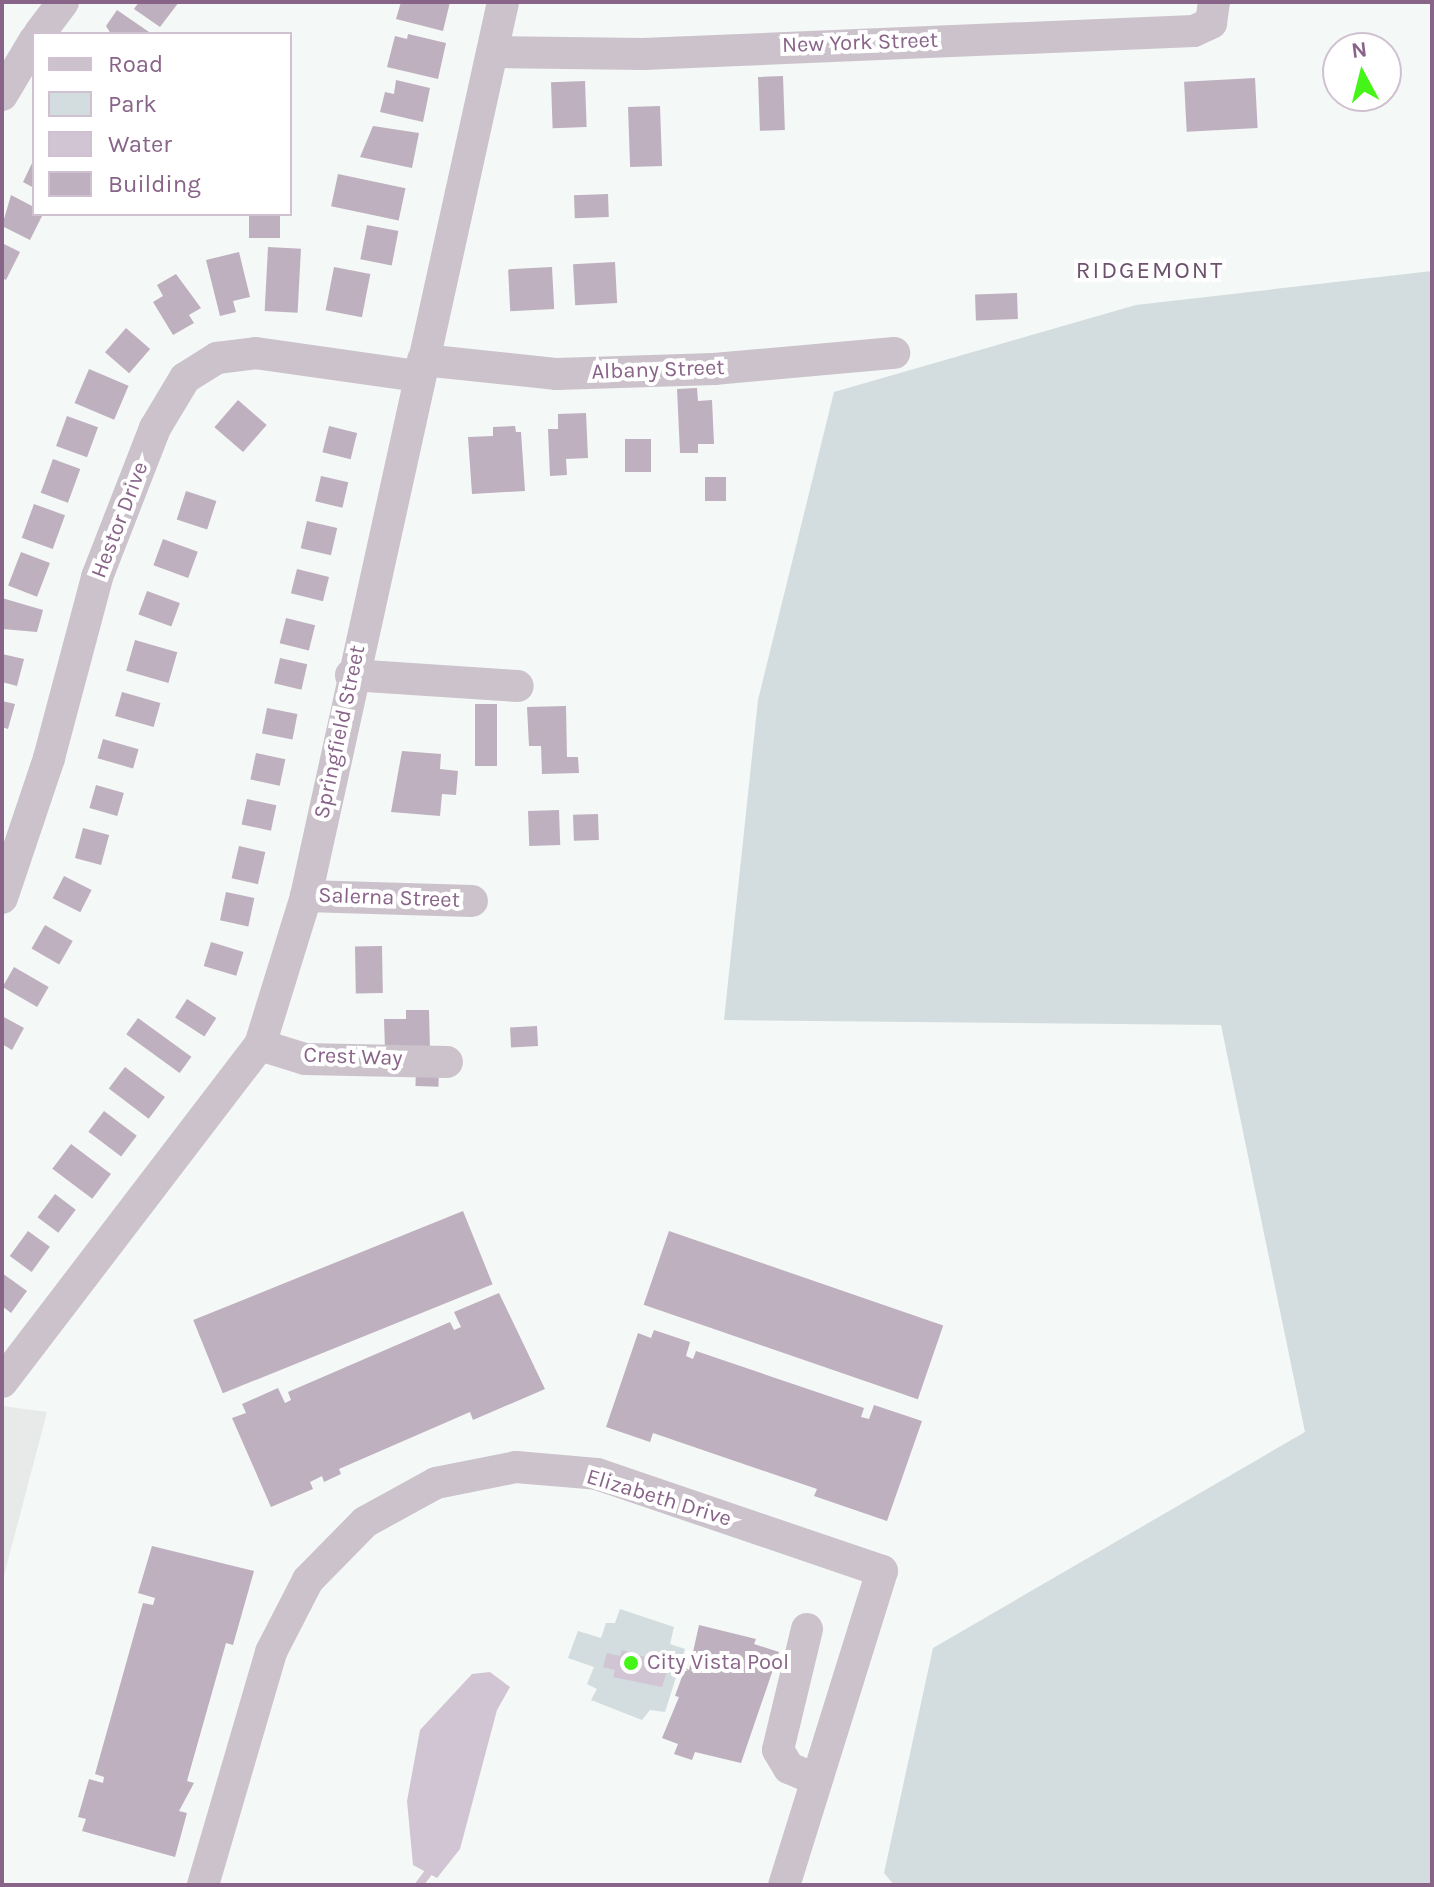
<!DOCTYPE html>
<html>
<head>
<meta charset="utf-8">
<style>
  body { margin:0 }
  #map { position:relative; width:1434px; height:1887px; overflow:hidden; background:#f4f8f6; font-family:Karla,sans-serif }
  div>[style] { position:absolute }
  .built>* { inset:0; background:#e8e9e9 }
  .green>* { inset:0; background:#d3dcde }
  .water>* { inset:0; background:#d1c5d3 }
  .stream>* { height:8px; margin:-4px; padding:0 4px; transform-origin:4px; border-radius:4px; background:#d1c5d3 }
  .building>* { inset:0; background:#bfb0bf; transform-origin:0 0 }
  .minor>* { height:32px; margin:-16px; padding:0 16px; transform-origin:16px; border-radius:16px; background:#cbc2cb }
  .dots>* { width:22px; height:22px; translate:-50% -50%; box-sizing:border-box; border:4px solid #fff; border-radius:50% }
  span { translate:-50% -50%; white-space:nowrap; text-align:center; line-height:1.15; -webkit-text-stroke:8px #fff; paint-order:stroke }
  .street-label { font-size:22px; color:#896489 }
  .poi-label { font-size:22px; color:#896489 }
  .left { translate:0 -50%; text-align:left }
  .neighbourhood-label { font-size:24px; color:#6d526d; letter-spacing:2px }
  .frame { position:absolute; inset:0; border:4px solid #896489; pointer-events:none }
  .legend { position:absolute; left:32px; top:32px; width:260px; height:184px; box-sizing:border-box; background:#fff; border:2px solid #d0c1d0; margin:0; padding:10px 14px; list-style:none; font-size:24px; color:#896489 }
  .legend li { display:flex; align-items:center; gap:16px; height:40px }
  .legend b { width:40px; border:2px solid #d0c1d0 }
  .north { position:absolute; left:1322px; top:32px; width:80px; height:80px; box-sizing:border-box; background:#fff; border:2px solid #d0c1d0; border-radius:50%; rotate:353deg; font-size:22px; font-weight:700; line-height:32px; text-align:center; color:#896489 }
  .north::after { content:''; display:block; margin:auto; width:28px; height:36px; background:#45f517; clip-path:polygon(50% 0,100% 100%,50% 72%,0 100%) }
</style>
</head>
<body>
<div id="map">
  <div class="built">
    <i style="clip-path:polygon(2px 1406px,47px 1412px,2px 1583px)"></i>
  </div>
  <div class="green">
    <i style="clip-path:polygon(1432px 271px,1432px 1885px,894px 1885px,884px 1873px,933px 1648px,1305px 1432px,1221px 1025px,724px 1020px,758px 700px,834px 392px,1136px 305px)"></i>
    <i style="clip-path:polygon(620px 1609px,674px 1627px,670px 1644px,685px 1649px,665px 1712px,650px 1710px,642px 1720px,591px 1700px,597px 1689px,587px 1684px,594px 1667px,568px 1658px,578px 1631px,601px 1638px,606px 1623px,615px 1623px)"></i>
  </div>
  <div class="water">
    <i style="clip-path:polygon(622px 1650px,661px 1662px,659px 1669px,667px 1671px,662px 1687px,613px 1677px,615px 1670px,603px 1667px,607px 1653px,620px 1656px)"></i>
    <i style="clip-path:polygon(490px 1672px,510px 1687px,497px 1710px,460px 1849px,437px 1878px,413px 1865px,407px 1801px,420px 1730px,472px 1674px)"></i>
  </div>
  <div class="stream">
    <i style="left:419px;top:1885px;width:15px;rotate:-53deg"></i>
  </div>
  <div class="building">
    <i style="clip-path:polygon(139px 2px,179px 2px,160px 27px,134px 9px)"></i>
    <i style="clip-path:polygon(401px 2px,450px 2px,443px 31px,396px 19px)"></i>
    <i style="clip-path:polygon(117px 10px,152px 34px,111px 34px,106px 26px)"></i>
    <i style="clip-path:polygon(408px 34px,446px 43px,438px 79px,387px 67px,395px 36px,407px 39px)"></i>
    <i style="left:783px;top:76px;width:54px;height:25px;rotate:88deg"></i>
    <i style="left:1255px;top:78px;width:50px;height:71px;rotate:87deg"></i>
    <i style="clip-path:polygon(396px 80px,430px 88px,423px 122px,380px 112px,385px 92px,394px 94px)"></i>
    <i style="left:585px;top:81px;width:46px;height:34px;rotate:88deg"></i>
    <i style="left:660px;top:106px;width:60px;height:32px;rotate:88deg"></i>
    <i style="clip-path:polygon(373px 126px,419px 133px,412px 168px,360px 157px)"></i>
    <i style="clip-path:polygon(34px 159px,34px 188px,23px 182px)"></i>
    <i style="left:338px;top:174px;width:69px;height:33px;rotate:12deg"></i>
    <i style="left:608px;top:194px;width:23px;height:34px;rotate:88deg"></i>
    <i style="clip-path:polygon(11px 195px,34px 207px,34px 214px,43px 214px,30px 240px,2px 226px)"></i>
    <i style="left:249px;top:214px;width:31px;height:24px"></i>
    <i style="left:367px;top:225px;width:32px;height:35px;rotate:11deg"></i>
    <i style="clip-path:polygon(2px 243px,20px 252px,6px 280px,2px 278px)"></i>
    <i style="left:268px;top:247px;width:33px;height:64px;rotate:3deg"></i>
    <i style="clip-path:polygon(239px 252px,250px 297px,233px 301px,236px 312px,220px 316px,206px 260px)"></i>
    <i style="left:615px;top:262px;width:41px;height:42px;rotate:87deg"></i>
    <i style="left:334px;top:267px;width:37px;height:44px;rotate:11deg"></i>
    <i style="left:552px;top:267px;width:42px;height:44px;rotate:87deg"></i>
    <i style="clip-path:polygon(176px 274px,201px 308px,189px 315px,194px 323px,173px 335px,153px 302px,163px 296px,157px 285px)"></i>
    <i style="left:1017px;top:293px;width:26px;height:42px;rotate:88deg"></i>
    <i style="left:126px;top:328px;width:32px;height:32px;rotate:41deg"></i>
    <i style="left:89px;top:369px;width:43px;height:37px;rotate:23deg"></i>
    <i style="clip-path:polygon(697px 388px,698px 401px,712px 400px,714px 444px,698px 444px,698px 453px,680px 453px,677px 389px)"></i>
    <i style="left:238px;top:400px;width:38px;height:36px;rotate:41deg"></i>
    <i style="clip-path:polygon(586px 413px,588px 458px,566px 459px,567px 475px,550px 476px,548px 429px,558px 429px,558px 414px)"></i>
    <i style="left:67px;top:416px;width:33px;height:32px;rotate:20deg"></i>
    <i style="left:329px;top:426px;width:29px;height:27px;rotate:14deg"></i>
    <i style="clip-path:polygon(515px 426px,516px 432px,521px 432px,525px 491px,472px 494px,468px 437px,493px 436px,493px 427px)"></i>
    <i style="left:625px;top:439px;width:26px;height:33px"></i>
    <i style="left:53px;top:459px;width:29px;height:36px;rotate:20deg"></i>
    <i style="left:321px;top:476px;width:28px;height:26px;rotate:13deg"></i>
    <i style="left:705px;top:477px;width:21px;height:24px"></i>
    <i style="left:186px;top:491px;width:32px;height:30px;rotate:18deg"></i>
    <i style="left:34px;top:504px;width:33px;height:36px;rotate:20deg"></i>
    <i style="left:307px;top:521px;width:31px;height:28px;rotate:13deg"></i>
    <i style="left:163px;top:539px;width:37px;height:28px;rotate:20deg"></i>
    <i style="left:21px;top:552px;width:31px;height:36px;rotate:21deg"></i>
    <i style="left:297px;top:569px;width:33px;height:25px;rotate:14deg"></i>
    <i style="left:147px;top:591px;width:35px;height:25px;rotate:20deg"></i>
    <i style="clip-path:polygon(2px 598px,43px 610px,37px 632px,2px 629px)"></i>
    <i style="left:286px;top:618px;width:30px;height:26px;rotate:14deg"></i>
    <i style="left:135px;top:640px;width:44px;height:32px;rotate:16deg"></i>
    <i style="clip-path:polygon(2px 654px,24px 659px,17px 686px,2px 682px)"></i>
    <i style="left:280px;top:658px;width:28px;height:26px;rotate:13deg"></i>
    <i style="left:122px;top:692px;width:40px;height:25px;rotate:16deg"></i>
    <i style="clip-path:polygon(2px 701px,15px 704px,8px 729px,2px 727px)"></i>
    <i style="left:475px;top:704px;width:22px;height:62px"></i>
    <i style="clip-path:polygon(566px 706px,567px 757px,578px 757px,579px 773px,542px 774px,541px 746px,529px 746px,527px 707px)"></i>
    <i style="left:267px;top:708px;width:31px;height:26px;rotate:11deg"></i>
    <i style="left:103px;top:739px;width:37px;height:20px;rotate:16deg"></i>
    <i style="clip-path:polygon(402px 751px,441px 754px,440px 769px,458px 771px,456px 795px,442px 794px,440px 816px,391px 812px)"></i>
    <i style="left:256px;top:753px;width:30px;height:27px;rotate:12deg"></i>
    <i style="left:96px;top:785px;width:29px;height:24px;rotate:16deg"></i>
    <i style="left:247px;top:799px;width:30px;height:26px;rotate:12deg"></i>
    <i style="left:559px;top:810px;width:35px;height:31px;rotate:88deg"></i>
    <i style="left:598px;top:814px;width:26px;height:25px;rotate:88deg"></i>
    <i style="left:83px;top:828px;width:27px;height:31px;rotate:15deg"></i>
    <i style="left:239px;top:846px;width:27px;height:33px;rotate:13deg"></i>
    <i style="left:64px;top:876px;width:31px;height:25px;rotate:27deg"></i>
    <i style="left:226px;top:892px;width:29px;height:29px;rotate:12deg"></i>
    <i style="left:45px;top:925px;width:32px;height:27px;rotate:30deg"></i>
    <i style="left:211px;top:942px;width:34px;height:25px;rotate:17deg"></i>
    <i style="left:382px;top:946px;width:47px;height:27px;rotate:89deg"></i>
    <i style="left:14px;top:967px;width:40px;height:23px;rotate:30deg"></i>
    <i style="left:187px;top:999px;width:35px;height:22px;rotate:33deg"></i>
    <i style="clip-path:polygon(406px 1010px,429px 1010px,430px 1049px,385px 1050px,384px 1019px,406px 1019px)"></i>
    <i style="clip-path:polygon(2px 1016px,24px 1028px,12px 1050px,2px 1044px)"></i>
    <i style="left:138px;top:1018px;width:66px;height:20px;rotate:36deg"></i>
    <i style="left:537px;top:1026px;width:20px;height:27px;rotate:87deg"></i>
    <i style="left:125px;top:1067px;width:50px;height:27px;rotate:37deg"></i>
    <i style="left:416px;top:1070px;width:23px;height:16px;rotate:2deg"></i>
    <i style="left:104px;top:1111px;width:41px;height:26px;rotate:37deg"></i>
    <i style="left:71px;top:1144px;width:50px;height:31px;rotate:37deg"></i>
    <i style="left:55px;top:1194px;width:26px;height:29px;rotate:37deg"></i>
    <i style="left:463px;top:1211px;width:79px;height:291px;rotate:68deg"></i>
    <i style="left:28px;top:1231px;width:27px;height:31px;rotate:36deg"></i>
    <i style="left:669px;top:1231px;width:290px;height:78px;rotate:19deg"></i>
    <i style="clip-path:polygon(2px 1273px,27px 1291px,11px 1313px,2px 1306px)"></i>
    <i style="clip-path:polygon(499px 1293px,545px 1389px,473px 1420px,470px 1412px,339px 1469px,341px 1474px,324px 1482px,322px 1476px,310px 1482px,313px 1489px,271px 1507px,232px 1418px,246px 1413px,242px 1404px,278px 1388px,285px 1403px,291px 1400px,288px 1392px,450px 1322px,454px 1330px,461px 1327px,454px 1312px)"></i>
    <i style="clip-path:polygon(654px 1330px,690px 1342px,686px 1356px,693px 1359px,696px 1351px,864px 1408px,861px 1417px,869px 1419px,874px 1405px,922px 1421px,887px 1521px,814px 1496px,817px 1489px,653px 1433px,650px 1442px,606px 1427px,638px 1333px,651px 1338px)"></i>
    <i style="clip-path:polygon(152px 1546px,254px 1571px,233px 1645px,226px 1643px,187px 1781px,194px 1783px,179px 1811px,187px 1813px,175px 1857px,82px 1831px,86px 1819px,78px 1817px,89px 1779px,103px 1783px,104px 1777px,95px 1774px,143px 1603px,153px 1605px,155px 1598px,138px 1593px)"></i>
    <i style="clip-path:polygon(699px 1625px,756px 1639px,754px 1644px,779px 1652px,741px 1763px,695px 1752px,692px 1760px,674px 1754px,678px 1744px,662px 1738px,679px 1697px,675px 1696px,685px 1668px,689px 1670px)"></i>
  </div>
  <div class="minor">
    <i style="left:39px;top:34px;width:40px;rotate:-53deg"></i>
    <i style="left:496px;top:52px;width:147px;rotate:0.8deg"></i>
    <i style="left:643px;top:54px;width:551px;rotate:-2.39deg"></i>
    <i style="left:1194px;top:31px;width:19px;rotate:-25deg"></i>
    <i style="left:1211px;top:23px;width:21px;rotate:-82deg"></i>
    <i style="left:2px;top:95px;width:63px;rotate:-59.3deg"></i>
    <i style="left:423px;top:360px;width:135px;rotate:6deg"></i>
    <i style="left:557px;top:374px;width:157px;rotate:-1.8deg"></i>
    <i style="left:714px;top:369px;width:181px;rotate:-5.1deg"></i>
    <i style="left:351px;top:675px;width:167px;rotate:3.8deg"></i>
    <i style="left:306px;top:896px;width:166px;rotate:1.7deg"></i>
    <i style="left:2px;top:898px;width:148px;rotate:-71.4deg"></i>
    <i style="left:49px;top:758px;width:187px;rotate:-75.1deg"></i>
    <i style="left:97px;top:577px;width:160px;rotate:-68.7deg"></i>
    <i style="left:155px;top:428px;width:58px;rotate:-59deg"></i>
    <i style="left:185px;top:378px;width:38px;rotate:-32deg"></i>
    <i style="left:217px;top:358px;width:39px;rotate:-7deg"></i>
    <i style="left:256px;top:353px;width:163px;rotate:8.1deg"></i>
    <i style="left:260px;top:1045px;width:47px;rotate:17.3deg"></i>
    <i style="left:305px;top:1059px;width:142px;rotate:1.2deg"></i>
    <i style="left:2px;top:1382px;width:424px;rotate:-52.6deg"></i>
    <i style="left:260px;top:1045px;width:156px;rotate:-72.8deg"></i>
    <i style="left:306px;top:896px;width:915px;rotate:-77.57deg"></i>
    <i style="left:807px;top:1629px;width:124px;rotate:103.5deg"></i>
    <i style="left:778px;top:1750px;width:21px;rotate:59deg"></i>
    <i style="left:789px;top:1768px;width:30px;rotate:23deg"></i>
    <i style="left:203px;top:1885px;width:243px;rotate:-73.7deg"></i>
    <i style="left:271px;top:1652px;width:81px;rotate:-62.8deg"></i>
    <i style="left:308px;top:1580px;width:81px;rotate:-45.5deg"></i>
    <i style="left:365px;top:1522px;width:81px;rotate:-28.8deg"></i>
    <i style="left:436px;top:1483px;width:82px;rotate:-11.3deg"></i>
    <i style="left:516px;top:1467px;width:81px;rotate:4.9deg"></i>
    <i style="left:597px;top:1474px;width:301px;rotate:18.8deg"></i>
    <i style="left:882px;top:1571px;width:329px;rotate:107.3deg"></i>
  </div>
  <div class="dots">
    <i style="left:631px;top:1663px;background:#45f517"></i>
  </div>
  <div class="street-label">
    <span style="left:860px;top:43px;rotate:-2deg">New York Street</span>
    <span style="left:658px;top:370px;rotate:-2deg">Albany Street</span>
    <span style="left:120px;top:520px;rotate:-69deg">Hestor Drive</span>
    <span style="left:340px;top:732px;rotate:-78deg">Springfield Street</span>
    <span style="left:389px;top:898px;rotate:2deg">Salerna Street</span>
    <span style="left:353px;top:1057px;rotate:2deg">Crest Way</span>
    <span style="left:659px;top:1498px;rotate:17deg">Elizabeth Drive</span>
  </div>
  <div class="poi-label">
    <span class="left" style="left:647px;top:1663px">City Vista Pool</span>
  </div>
  <div class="neighbourhood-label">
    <span style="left:1150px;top:271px">RIDGEMONT</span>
  </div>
  <div class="frame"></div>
  <ul class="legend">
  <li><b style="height:10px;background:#cbc2cb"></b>Road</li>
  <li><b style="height:22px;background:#d3dcde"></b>Park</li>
  <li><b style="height:22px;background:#d1c5d3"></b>Water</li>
  <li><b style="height:22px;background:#bfb0bf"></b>Building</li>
  </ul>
  <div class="north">N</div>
</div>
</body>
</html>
